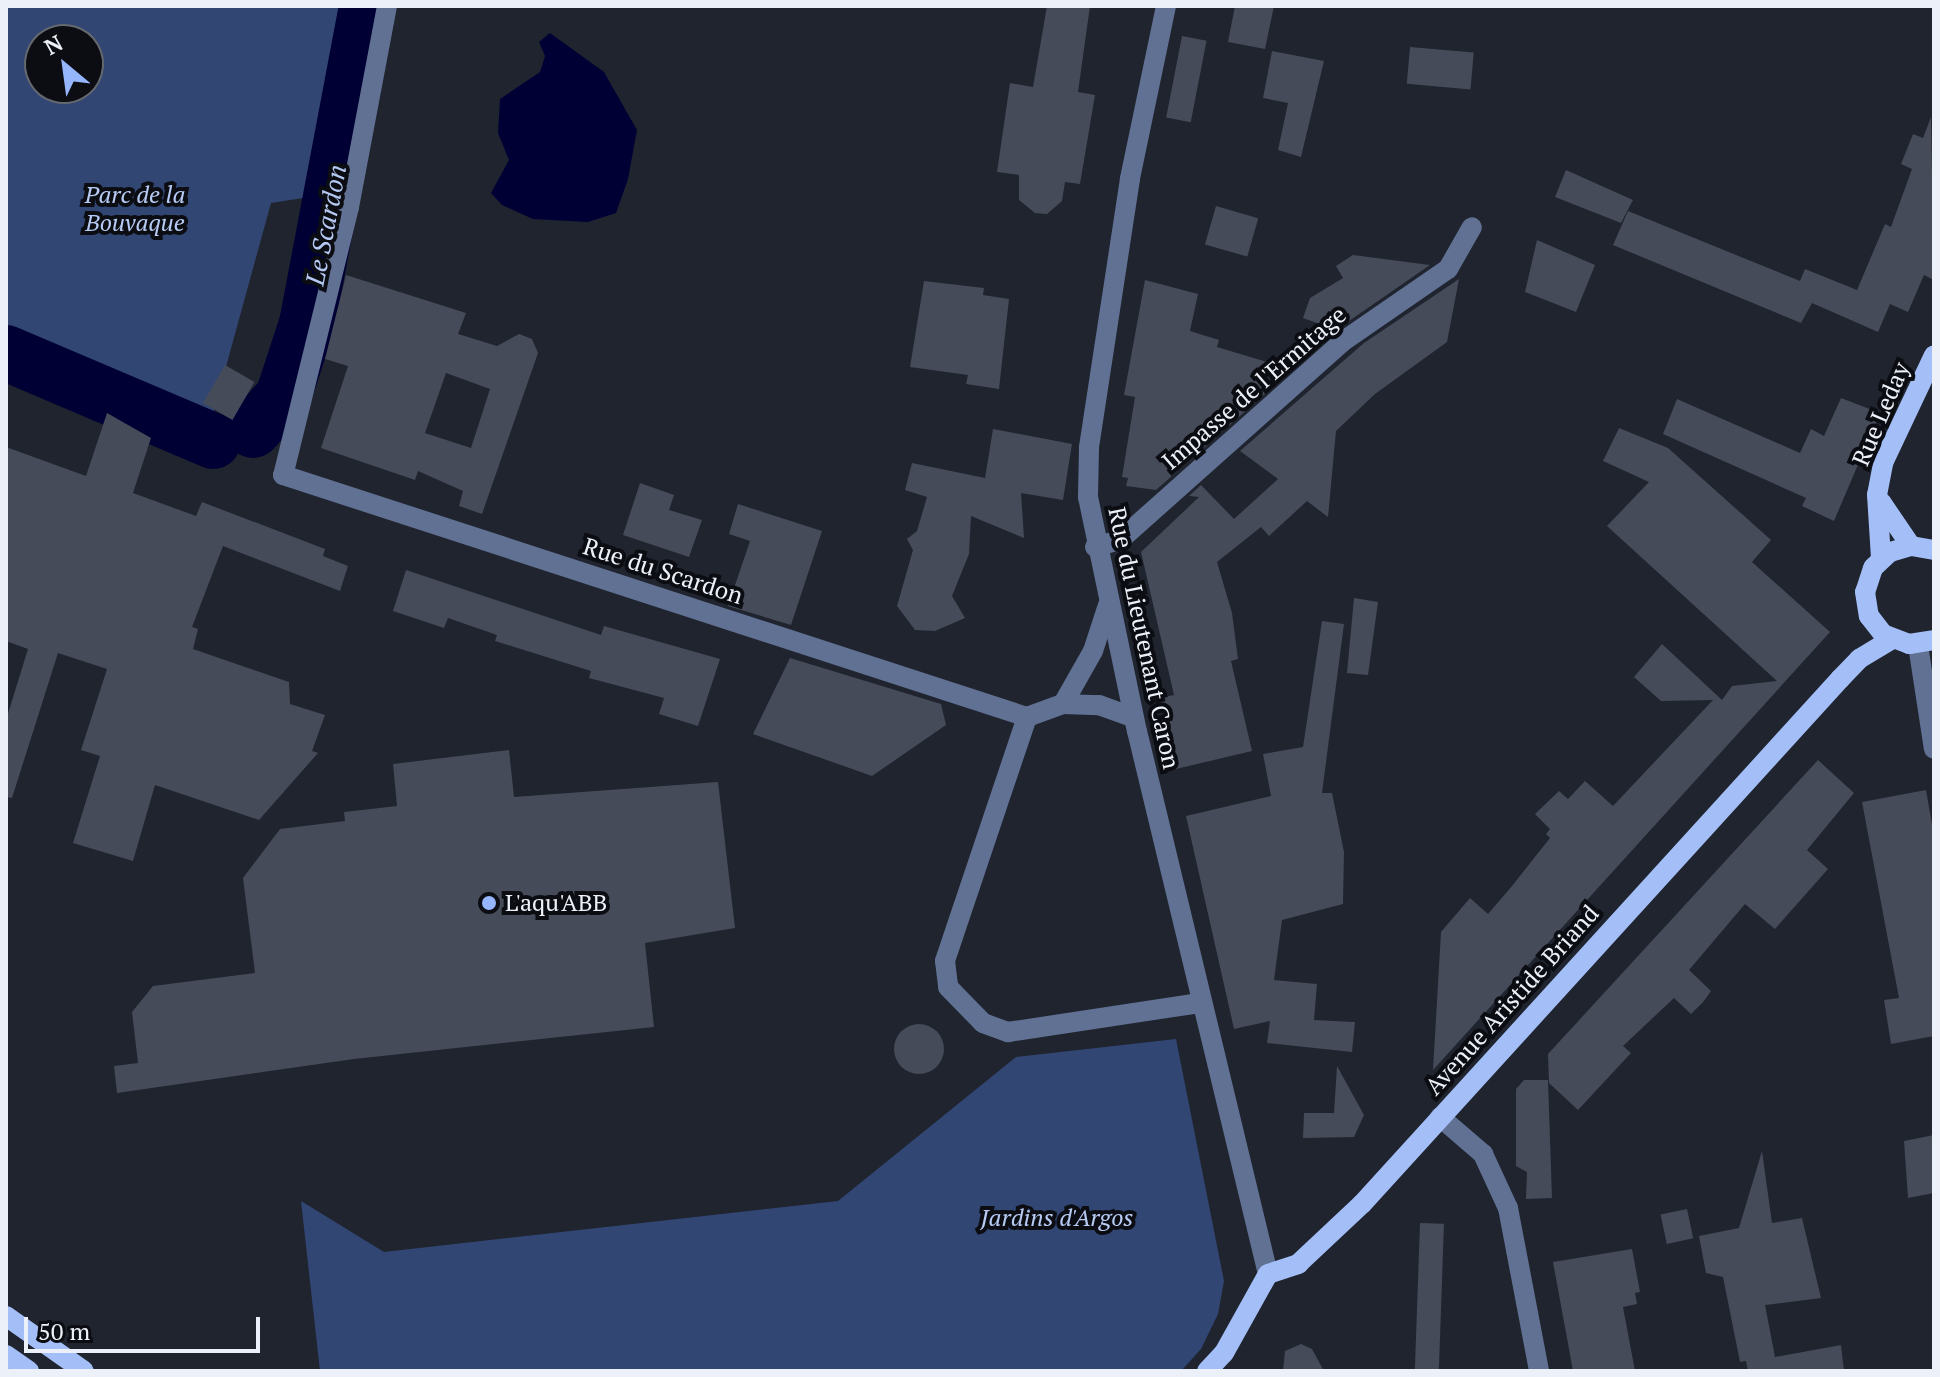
<!DOCTYPE html>
<html>
<head>
<meta charset="utf-8">
<style>
  body { margin:0 }
  #map { position:relative; width:1940px; height:1377px; overflow:hidden; background:#1f242f; font-family:"PT Serif",serif }
  div>[style] { position:absolute }
  .green>* { inset:0; background:#324674 }
  .water>* { inset:0; background:#000034 }
  .river>* { height:56px; margin:-28px; padding:0 28px; transform-origin:28px; border-radius:28px; background:#000034 }
  .building>* { inset:0; background:#454b58; transform-origin:0 0 }
  .round { border-radius:50% }
  .minor>* { height:20px; margin:-10px; padding:0 10px; transform-origin:10px; border-radius:10px; background:#617193 }
  .major>* { height:20px; margin:-10px; padding:0 10px; transform-origin:10px; border-radius:10px; background:#a4bff8 }
  .dots>* { width:22px; height:22px; translate:-50% -50%; box-sizing:border-box; border:4px solid #0b0d12; border-radius:50% }
  span { translate:-50% -50%; white-space:nowrap; text-align:center; line-height:1.15; -webkit-text-stroke:8px #0b0d12; paint-order:stroke }
  .park-label { font-size:24px; color:#b7cbf5; font-style:italic }
  .street-label { font-size:24px; color:#ecf0f8 }
  .poi-label { font-size:24px; color:#ecf0f8 }
  .left { translate:0 -50%; text-align:left }
  .water-label { font-size:26px; color:#b5c9f3; font-style:italic }
  .frame { position:absolute; inset:0; border:8px solid #ecf0f8; pointer-events:none }
  .north { position:absolute; left:24px; top:24px; width:80px; height:80px; box-sizing:border-box; background:#0b0d12; border:2px solid #65686e; border-radius:50%; rotate:331deg; font-size:22px; font-weight:700; line-height:32px; text-align:center; color:#ecf0f8 }
  .north::after { content:''; display:block; margin:auto; width:28px; height:36px; background:#95b6fd; clip-path:polygon(50% 0,100% 100%,50% 72%,0 100%) }
  .scale { position:absolute; left:24px; top:1317px; width:236px; height:36px; box-sizing:border-box; border:4px solid #ecf0f8; border-top:0; padding-left:10px; font-size:24px; line-height:28px; white-space:nowrap; color:#ecf0f8; -webkit-text-stroke:6px #0b0d12; paint-order:stroke }
</style>
</head>
<body>
<div id="map">
  <div class="green">
    <i style="clip-path:polygon(evenodd,6px 6px,378px 6px,335px 193px,271px 203px,210px 425px,6px 348px,6px 6px,40px 40px,88px 40px,88px 88px,40px 88px,40px 40px)"></i>
    <i style="clip-path:polygon(1176px 1039px,1224px 1281px,1218px 1314px,1201px 1349px,1181px 1371px,320px 1371px,301px 1201px,384px 1252px,838px 1201px,1016px 1057px)"></i>
  </div>
  <div class="water">
    <i style="clip-path:polygon(550px 33px,604px 72px,637px 130px,628px 179px,616px 213px,588px 222px,533px 219px,502px 205px,491px 193px,509px 160px,498px 133px,500px 99px,540px 72px,545px 56px,539px 42px)"></i>
  </div>
  <div class="river">
    <i style="left:6px;top:353px;width:225px;rotate:23deg"></i>
    <i style="left:253px;top:430px;width:45px;rotate:-47.7deg"></i>
    <i style="left:283px;top:397px;width:77px;rotate:-71.8deg"></i>
    <i style="left:307px;top:324px;width:324px;rotate:-79.3deg"></i>
  </div>
  <div class="building">
    <i style="clip-path:polygon(1047px 6px,1090px 6px,1078px 92px,1095px 95px,1080px 184px,1065px 182px,1062px 201px,1047px 214px,1035px 213px,1019px 200px,1019px 175px,997px 172px,1010px 83px,1033px 87px)"></i>
    <i style="clip-path:polygon(1235px 6px,1274px 6px,1265px 49px,1228px 42px)"></i>
    <i style="left:1182px;top:36px;width:25px;height:83px;rotate:11deg"></i>
    <i style="left:1410px;top:47px;width:64px;height:37px;rotate:5deg"></i>
    <i style="clip-path:polygon(1272px 51px,1324px 61px,1301px 157px,1278px 150px,1288px 103px,1263px 98px)"></i>
    <i style="clip-path:polygon(1931px 117px,1934px 280px,1924px 275px,1908px 312px,1890px 304px,1878px 332px,1812px 303px,1801px 323px,1613px 245px,1628px 211px,1800px 281px,1805px 269px,1857px 290px,1885px 224px,1891px 227px,1912px 169px,1901px 164px,1913px 134px,1923px 138px)"></i>
    <i style="clip-path:polygon(1566px 170px,1633px 200px,1621px 223px,1555px 197px)"></i>
    <i style="left:1216px;top:206px;width:44px;height:40px;rotate:16deg"></i>
    <i style="clip-path:polygon(1537px 240px,1595px 265px,1576px 312px,1525px 292px)"></i>
    <i style="clip-path:polygon(1353px 255px,1430px 265px,1336px 330px,1303px 318px,1310px 298px,1343px 278px,1336px 266px)"></i>
    <i style="clip-path:polygon(evenodd,346px 275px,466px 313px,458px 334px,497px 346px,519px 334px,532px 339px,538px 353px,482px 514px,459px 506px,463px 491px,418px 471px,415px 480px,321px 448px,348px 366px,325px 359px,346px 275px,446px 373px,490px 389px,471px 448px,425px 433px,446px 373px)"></i>
    <i style="clip-path:polygon(1459px 279px,1447px 342px,1375px 394px,1336px 431px,1328px 517px,1307px 501px,1269px 536px,1261px 527px,1217px 562px,1232px 613px,1238px 659px,1231px 661px,1252px 751px,1176px 769px,1160px 698px,1174px 695px,1141px 552px,1199px 497px,1189px 496px,1201px 485px,1234px 519px,1278px 479px,1240px 451px,1364px 343px)"></i>
    <i style="clip-path:polygon(1145px 280px,1198px 294px,1190px 331px,1219px 340px,1217px 347px,1267px 362px,1261px 380px,1276px 384px,1156px 490px,1126px 486px,1128px 478px,1122px 477px,1135px 397px,1124px 395px)"></i>
    <i style="clip-path:polygon(924px 281px,984px 288px,983px 295px,1009px 299px,999px 389px,966px 384px,968px 375px,910px 367px)"></i>
    <i style="left:225px;top:365px;width:34px;height:44px;rotate:30deg"></i>
    <i style="clip-path:polygon(1841px 398px,1880px 413px,1834px 521px,1802px 506px,1806px 498px,1663px 434px,1677px 399px,1800px 453px,1811px 429px,1824px 436px)"></i>
    <i style="clip-path:polygon(107px 413px,151px 438px,133px 493px,196px 516px,202px 502px,325px 549px,323px 556px,348px 566px,340px 591px,223px 546px,192px 627px,198px 629px,193px 649px,289px 682px,290px 704px,325px 715px,312px 751px,318px 753px,259px 820px,155px 785px,133px 861px,73px 843px,100px 756px,81px 750px,107px 669px,58px 653px,12px 798px,6px 797px,6px 720px,28px 649px,6px 641px,6px 447px,86px 476px)"></i>
    <i style="clip-path:polygon(1619px 428px,1668px 448px,1771px 540px,1752px 562px,1830px 632px,1433px 1070px,1441px 932px,1470px 898px,1488px 914px,1512px 886px,1550px 838px,1546px 834px,1550px 829px,1535px 814px,1559px 791px,1568px 799px,1585px 781px,1613px 806px,1713px 700px,1661px 701px,1634px 677px,1662px 644px,1722px 700px,1732px 686px,1777px 681px,1607px 526px,1649px 482px,1603px 461px)"></i>
    <i style="clip-path:polygon(993px 429px,1072px 444px,1063px 500px,1021px 493px,1024px 538px,971px 516px,969px 554px,952px 596px,965px 618px,935px 631px,915px 630px,897px 606px,913px 550px,907px 539px,917px 531px,927px 497px,905px 490px,912px 463px,985px 478px)"></i>
    <i style="clip-path:polygon(640px 483px,674px 495px,669px 510px,702px 520px,689px 557px,623px 535px)"></i>
    <i style="clip-path:polygon(738px 504px,822px 531px,791px 625px,728px 606px,750px 541px,729px 534px)"></i>
    <i style="clip-path:polygon(406px 570px,601px 635px,604px 626px,720px 659px,698px 726px,659px 714px,664px 698px,589px 678px,591px 671px,495px 641px,497px 635px,448px 618px,444px 628px,393px 611px)"></i>
    <i style="clip-path:polygon(1354px 598px,1378px 602px,1368px 675px,1347px 673px)"></i>
    <i style="clip-path:polygon(1322px 621px,1344px 624px,1322px 793px,1332px 793px,1344px 852px,1343px 904px,1282px 920px,1274px 980px,1317px 984px,1314px 1020px,1355px 1022px,1352px 1052px,1267px 1043px,1270px 1021px,1234px 1029px,1186px 816px,1271px 796px,1263px 754px,1303px 747px)"></i>
    <i style="clip-path:polygon(790px 658px,941px 704px,946px 725px,872px 776px,753px 734px)"></i>
    <i style="clip-path:polygon(509px 750px,514px 797px,718px 782px,735px 928px,645px 943px,654px 1027px,354px 1059px,117px 1093px,114px 1066px,138px 1063px,132px 1012px,153px 986px,255px 973px,243px 878px,280px 829px,345px 821px,344px 812px,397px 806px,393px 764px)"></i>
    <i style="clip-path:polygon(1818px 760px,1854px 793px,1807px 850px,1828px 869px,1775px 929px,1745px 904px,1689px 970px,1711px 991px,1704px 1001px,1691px 1014px,1674px 998px,1623px 1046px,1631px 1053px,1578px 1110px,1549px 1083px,1548px 1054px)"></i>
    <i style="clip-path:polygon(1926px 790px,1934px 836px,1934px 1036px,1891px 1044px,1884px 1000px,1899px 998px,1862px 802px)"></i>
    <i class="round" style="left:894px;top:1024px;width:50px;height:50px"></i>
    <i style="clip-path:polygon(1337px 1066px,1364px 1115px,1354px 1137px,1303px 1138px,1304px 1113px,1334px 1113px)"></i>
    <i style="clip-path:polygon(1524px 1080px,1548px 1080px,1552px 1198px,1526px 1199px,1527px 1172px,1516px 1166px,1516px 1089px)"></i>
    <i style="clip-path:polygon(1934px 1135px,1934px 1193px,1908px 1198px,1904px 1141px)"></i>
    <i style="clip-path:polygon(1762px 1151px,1772px 1223px,1802px 1218px,1821px 1298px,1765px 1305px,1775px 1357px,1841px 1345px,1844px 1371px,1748px 1371px,1746px 1361px,1740px 1362px,1723px 1277px,1706px 1273px,1699px 1236px,1739px 1228px)"></i>
    <i style="left:1687px;top:1209px;width:30px;height:27px;rotate:78deg"></i>
    <i style="left:1420px;top:1223px;width:24px;height:148px;rotate:2deg"></i>
    <i style="clip-path:polygon(1632px 1249px,1640px 1292px,1635px 1293px,1637px 1304px,1623px 1307px,1635px 1371px,1573px 1371px,1553px 1262px)"></i>
    <i style="clip-path:polygon(1301px 1344px,1312px 1349px,1324px 1371px,1283px 1371px,1285px 1351px)"></i>
  </div>
  <div class="minor">
    <i style="left:387px;top:6px;width:205px;rotate:100.7deg"></i>
    <i style="left:349px;top:207px;width:276px;rotate:103.8deg"></i>
    <i style="left:283px;top:475px;width:782px;rotate:18.02deg"></i>
    <i style="left:1166px;top:6px;width:177px;rotate:101.8deg"></i>
    <i style="left:1130px;top:179px;width:272px;rotate:98.7deg"></i>
    <i style="left:1089px;top:448px;width:49px;rotate:91.2deg"></i>
    <i style="left:1088px;top:497px;width:239px;rotate:78.2deg"></i>
    <i style="left:1137px;top:731px;width:559px;rotate:76.44deg"></i>
    <i style="left:1095px;top:547px;width:26px;rotate:-16deg"></i>
    <i style="left:1120px;top:540px;width:297px;rotate:-41.7deg"></i>
    <i style="left:1342px;top:342px;width:129px;rotate:-34.6deg"></i>
    <i style="left:1448px;top:269px;width:48px;rotate:-60.3deg"></i>
    <i style="left:1918px;top:645px;width:105px;rotate:81.3deg"></i>
    <i style="left:1063px;top:704px;width:36px;rotate:2deg"></i>
    <i style="left:1099px;top:705px;width:37px;rotate:20deg"></i>
    <i style="left:1027px;top:717px;width:257px;rotate:108.6deg"></i>
    <i style="left:945px;top:961px;width:26px;rotate:83deg"></i>
    <i style="left:948px;top:987px;width:50px;rotate:45.8deg"></i>
    <i style="left:983px;top:1023px;width:27px;rotate:20deg"></i>
    <i style="left:1008px;top:1032px;width:194px;rotate:-8.6deg"></i>
    <i style="left:1027px;top:717px;width:38px;rotate:-20deg"></i>
    <i style="left:1063px;top:704px;width:61px;rotate:-60.5deg"></i>
    <i style="left:1093px;top:651px;width:48px;rotate:-71.9deg"></i>
    <i style="left:1440px;top:1117px;width:57px;rotate:40.7deg"></i>
    <i style="left:1483px;top:1154px;width:60px;rotate:65.2deg"></i>
    <i style="left:1508px;top:1208px;width:166px;rotate:79.2deg"></i>
  </div>
  <div class="major">
    <i style="left:1881px;top:502px;width:53px;rotate:55.7deg"></i>
    <i style="left:1934px;top:550px;width:23px;rotate:-170deg"></i>
    <i style="left:1911px;top:546px;width:22px;rotate:164deg"></i>
    <i style="left:1890px;top:552px;width:23px;rotate:137deg"></i>
    <i style="left:1873px;top:568px;width:25px;rotate:108deg"></i>
    <i style="left:1865px;top:592px;width:24px;rotate:81deg"></i>
    <i style="left:1869px;top:616px;width:23px;rotate:52deg"></i>
    <i style="left:1883px;top:634px;width:28px;rotate:21deg"></i>
    <i style="left:1909px;top:644px;width:25px;rotate:-9deg"></i>
    <i style="left:1881px;top:558px;width:63px;rotate:-93.6deg"></i>
    <i style="left:1877px;top:495px;width:33px;rotate:-79deg"></i>
    <i style="left:1883px;top:463px;width:119px;rotate:-64.7deg"></i>
    <i style="left:6px;top:1316px;width:95px;rotate:35.2deg"></i>
    <i style="left:6px;top:1355px;width:28px;rotate:35deg"></i>
    <i style="left:1207px;top:1371px;width:25px;rotate:-47deg"></i>
    <i style="left:1224px;top:1353px;width:90px;rotate:-60.9deg"></i>
    <i style="left:1268px;top:1274px;width:32px;rotate:-18deg"></i>
    <i style="left:1298px;top:1264px;width:88px;rotate:-43.2deg"></i>
    <i style="left:1362px;top:1204px;width:710px;rotate:-47.68deg"></i>
    <i style="left:1840px;top:679px;width:28px;rotate:-46deg"></i>
    <i style="left:1859px;top:659px;width:39px;rotate:-31deg"></i>
  </div>
  <div class="dots">
    <i style="left:489px;top:903px;background:#95b6fd"></i>
  </div>
  <div class="park-label">
    <span style="left:135px;top:209px">Parc de la<br>Bouvaque</span>
    <span style="left:1057px;top:1218px">Jardins d'Argos</span>
  </div>
  <div class="street-label">
    <span style="left:1254px;top:388px;rotate:-41deg">Impasse de l'Ermitage</span>
    <span style="left:1881px;top:414px;rotate:-67deg">Rue Leday</span>
    <span style="left:663px;top:571px;rotate:18deg">Rue du Scardon</span>
    <span style="left:1144px;top:638px;rotate:78deg">Rue du Lieutenant Caron</span>
    <span style="left:1512px;top:1000px;rotate:-48deg">Avenue Aristide Briand</span>
  </div>
  <div class="poi-label">
    <span class="left" style="left:505px;top:903px">L'aqu'ABB</span>
  </div>
  <div class="water-label">
    <span style="left:326px;top:225px;rotate:-79deg">Le Scardon</span>
  </div>
  <div class="frame"></div>
  <div class="north">N</div>
  <div class="scale">50 m</div>
</div>
</body>
</html>
